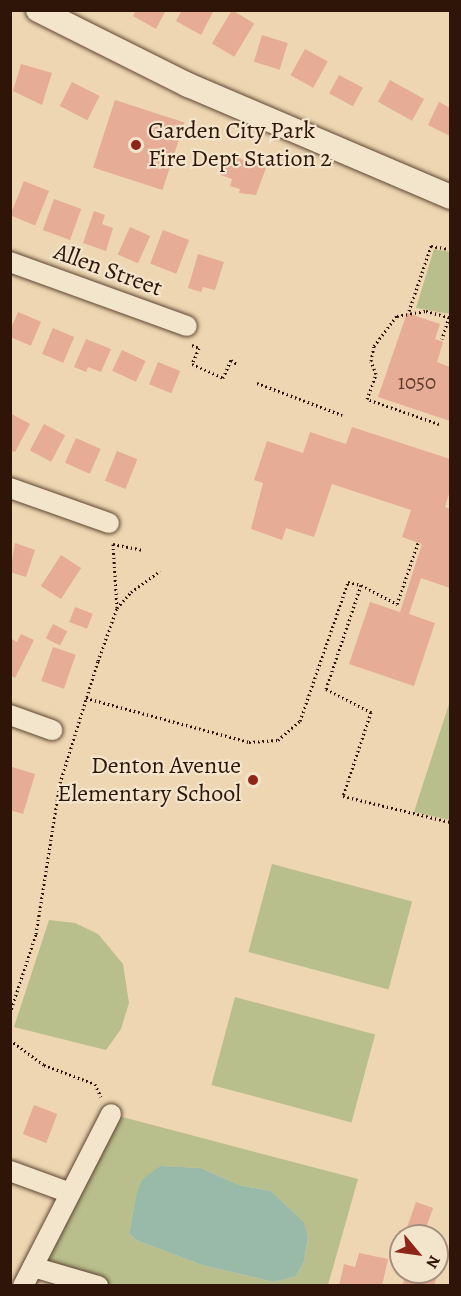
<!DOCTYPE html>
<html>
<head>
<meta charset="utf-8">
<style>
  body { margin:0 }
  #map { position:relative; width:461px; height:1296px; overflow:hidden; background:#edd6b1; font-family:Alegreya,serif }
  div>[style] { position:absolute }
  .green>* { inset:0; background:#b8be8c; transform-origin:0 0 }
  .water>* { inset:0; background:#99b9a9 }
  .building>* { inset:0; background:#e6ac95; transform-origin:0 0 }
  .path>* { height:3px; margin-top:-1.5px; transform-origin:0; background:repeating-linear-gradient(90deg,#2f1508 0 1.5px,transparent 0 4.5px) }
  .roads { filter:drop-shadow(0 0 2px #5e4532) drop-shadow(0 0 2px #5e4532) }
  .minor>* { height:20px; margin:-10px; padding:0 10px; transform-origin:10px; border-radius:10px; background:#f3e4cc }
  .tertiary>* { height:24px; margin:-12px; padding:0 12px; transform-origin:12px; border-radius:12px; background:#f3e4cc }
  .dots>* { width:16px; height:16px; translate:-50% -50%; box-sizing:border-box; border:3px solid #f3e4cc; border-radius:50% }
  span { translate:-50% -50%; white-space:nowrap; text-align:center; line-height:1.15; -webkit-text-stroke:4.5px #f3e4cc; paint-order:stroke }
  .number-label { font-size:21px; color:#5d3b2b }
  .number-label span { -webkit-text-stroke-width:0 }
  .poi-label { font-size:24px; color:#2f1508 }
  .left { translate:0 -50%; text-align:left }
  .right { translate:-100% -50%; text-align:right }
  .street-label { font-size:24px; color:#2f1508 }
  .frame { position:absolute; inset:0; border:12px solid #2f1508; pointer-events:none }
  .north { position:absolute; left:389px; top:1224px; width:60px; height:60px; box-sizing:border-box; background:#f3e4cc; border:2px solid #a5917e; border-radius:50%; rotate:119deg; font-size:16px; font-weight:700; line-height:24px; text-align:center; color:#2f1508 }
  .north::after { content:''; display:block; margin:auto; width:21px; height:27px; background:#8f2418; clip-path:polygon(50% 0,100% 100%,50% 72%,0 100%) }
</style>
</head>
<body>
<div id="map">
  <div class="green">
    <i style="clip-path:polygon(434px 249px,450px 252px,450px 314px,416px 308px)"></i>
    <i style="clip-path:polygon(450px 701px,450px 820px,414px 812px)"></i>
    <i style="left:272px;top:864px;width:145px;height:91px;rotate:15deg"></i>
    <i style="clip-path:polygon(49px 920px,75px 923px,98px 934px,123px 964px,129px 1003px,121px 1029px,106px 1050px,14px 1027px)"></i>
    <i style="left:235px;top:997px;width:145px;height:91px;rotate:15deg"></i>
    <i style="clip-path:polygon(evenodd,111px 1114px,358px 1179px,328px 1285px,98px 1285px,33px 1267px,111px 1114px,160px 1166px,201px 1168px,239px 1185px,271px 1191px,304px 1222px,308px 1239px,304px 1261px,296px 1276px,274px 1282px,202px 1265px,136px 1240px,129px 1233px,136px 1196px,160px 1166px)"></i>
  </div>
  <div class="water">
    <i style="clip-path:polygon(160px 1166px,201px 1168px,239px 1185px,271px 1191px,304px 1222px,308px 1238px,304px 1261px,296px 1276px,274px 1282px,202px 1265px,136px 1240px,129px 1233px,136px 1196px,142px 1180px)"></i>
  </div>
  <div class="building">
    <i style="clip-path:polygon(136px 10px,166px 10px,156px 29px,133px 16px)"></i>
    <i style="clip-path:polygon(182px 10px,214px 10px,201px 35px,176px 21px)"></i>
    <i style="left:232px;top:10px;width:26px;height:39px;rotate:31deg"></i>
    <i style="left:262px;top:35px;width:27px;height:28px;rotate:17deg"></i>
    <i style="left:305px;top:49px;width:26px;height:30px;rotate:29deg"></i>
    <i style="clip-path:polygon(21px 64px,52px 73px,42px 105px,13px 91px)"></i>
    <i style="left:339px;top:75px;width:27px;height:21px;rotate:28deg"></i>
    <i style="left:390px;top:80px;width:39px;height:25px;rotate:29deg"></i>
    <i style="left:72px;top:82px;width:31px;height:27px;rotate:27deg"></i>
    <i style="left:115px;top:100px;width:73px;height:71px;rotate:18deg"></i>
    <i style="clip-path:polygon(439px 102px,450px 108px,450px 136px,428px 125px)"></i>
    <i style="clip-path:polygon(225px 153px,266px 168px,256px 195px,239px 193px,240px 189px,230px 186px,232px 179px,218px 174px)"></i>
    <i style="left:24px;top:181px;width:27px;height:37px;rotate:22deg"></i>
    <i style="left:54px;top:199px;width:29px;height:33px;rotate:20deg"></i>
    <i style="clip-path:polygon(94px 211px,105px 215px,102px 224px,113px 228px,106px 251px,83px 243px)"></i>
    <i style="left:130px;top:227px;width:22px;height:30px;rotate:24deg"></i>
    <i style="left:163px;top:230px;width:28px;height:36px;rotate:21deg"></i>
    <i style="clip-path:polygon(198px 254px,224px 262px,215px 290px,203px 287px,201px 292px,188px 288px)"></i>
    <i style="left:18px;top:312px;width:25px;height:26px;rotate:23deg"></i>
    <i style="clip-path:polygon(407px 313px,440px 324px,435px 339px,443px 342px,437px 362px,450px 367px,450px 421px,378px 397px)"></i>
    <i style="left:53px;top:328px;width:23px;height:28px;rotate:23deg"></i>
    <i style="clip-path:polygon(86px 339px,111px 349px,101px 372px,88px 367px,86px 372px,74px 367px)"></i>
    <i style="left:122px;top:350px;width:26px;height:23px;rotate:25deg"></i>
    <i style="left:158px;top:362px;width:24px;height:24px;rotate:22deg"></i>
    <i style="clip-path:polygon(10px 413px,30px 424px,15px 452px,10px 450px)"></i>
    <i style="left:44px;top:424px;width:24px;height:30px;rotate:28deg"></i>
    <i style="clip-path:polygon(352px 427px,450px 459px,450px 491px,445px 507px,450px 509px,450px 588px,421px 578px,409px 614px,435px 623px,414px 686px,349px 664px,370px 602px,400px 612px,422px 544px,402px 537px,411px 510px,332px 484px,314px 537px,286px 528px,282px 540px,251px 529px,263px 483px,254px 480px,267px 441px,303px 453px,310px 432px,346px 444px)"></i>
    <i style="left:76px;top:438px;width:27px;height:27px;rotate:24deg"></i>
    <i style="left:117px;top:451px;width:22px;height:32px;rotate:22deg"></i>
    <i style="clip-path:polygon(15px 543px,35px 550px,26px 577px,10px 572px)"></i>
    <i style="left:61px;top:555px;width:24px;height:37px;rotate:33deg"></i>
    <i style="left:75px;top:607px;width:19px;height:16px;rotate:21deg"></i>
    <i style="left:53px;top:624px;width:16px;height:16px;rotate:27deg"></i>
    <i style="clip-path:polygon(21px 634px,34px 640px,15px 678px,10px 675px,10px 638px,17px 642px)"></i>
    <i style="left:53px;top:647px;width:24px;height:36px;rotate:19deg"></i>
    <i style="clip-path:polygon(12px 767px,35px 774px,23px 814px,10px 810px)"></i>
    <i style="left:34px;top:1105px;width:25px;height:31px;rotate:21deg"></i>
    <i style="clip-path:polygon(416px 1202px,433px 1208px,423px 1236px,404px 1236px)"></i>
    <i style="clip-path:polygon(359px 1253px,388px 1259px,382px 1286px,339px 1286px,344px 1264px,355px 1267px)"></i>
    <i style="clip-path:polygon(437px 1253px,444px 1255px,434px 1286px,402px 1286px,407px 1272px,437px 1272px)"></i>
  </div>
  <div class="path">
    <i style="left:409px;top:311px;width:69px;rotate:-71.3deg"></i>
    <i style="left:431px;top:246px;width:19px;rotate:9deg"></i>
    <i style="left:192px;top:345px;width:8px;rotate:23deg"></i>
    <i style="left:199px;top:348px;width:17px;rotate:114deg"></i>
    <i style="left:192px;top:364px;width:34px;rotate:24deg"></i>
    <i style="left:223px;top:378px;width:20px;rotate:-66deg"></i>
    <i style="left:231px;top:360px;width:7px;rotate:34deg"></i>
    <i style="left:257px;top:383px;width:91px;rotate:20.6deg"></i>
    <i style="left:439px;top:424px;width:76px;rotate:-160.9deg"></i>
    <i style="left:367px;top:399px;width:27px;rotate:-70deg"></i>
    <i style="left:376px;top:374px;width:14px;rotate:-111deg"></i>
    <i style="left:371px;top:361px;width:15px;rotate:-79deg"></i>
    <i style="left:374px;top:346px;width:38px;rotate:-53deg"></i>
    <i style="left:397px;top:316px;width:29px;rotate:-10deg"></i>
    <i style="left:426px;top:311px;width:24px;rotate:15deg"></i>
    <i style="left:449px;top:317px;width:23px;rotate:108deg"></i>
    <i style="left:361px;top:585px;width:110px;rotate:108.6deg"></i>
    <i style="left:326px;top:689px;width:51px;rotate:27.1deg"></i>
    <i style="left:371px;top:712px;width:89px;rotate:108.4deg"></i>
    <i style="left:343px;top:796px;width:110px;rotate:13.7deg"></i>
    <i style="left:117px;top:608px;width:64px;rotate:-93.6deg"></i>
    <i style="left:113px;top:544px;width:31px;rotate:11deg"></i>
    <i style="left:86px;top:698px;width:169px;rotate:15.1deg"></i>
    <i style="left:249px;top:742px;width:29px;rotate:-4deg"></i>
    <i style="left:278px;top:740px;width:29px;rotate:-41deg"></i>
    <i style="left:300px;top:721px;width:147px;rotate:-70.9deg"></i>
    <i style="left:348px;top:582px;width:13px;rotate:13deg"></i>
    <i style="left:361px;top:585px;width:41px;rotate:27.8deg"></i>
    <i style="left:397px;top:604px;width:65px;rotate:-71deg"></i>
    <i style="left:10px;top:1013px;width:83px;rotate:-71.8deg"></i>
    <i style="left:36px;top:934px;width:153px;rotate:-81deg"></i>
    <i style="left:60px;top:783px;width:128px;rotate:-72.7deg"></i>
    <i style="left:98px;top:661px;width:56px;rotate:-70.3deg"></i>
    <i style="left:117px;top:608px;width:21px;rotate:-49deg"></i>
    <i style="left:131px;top:592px;width:36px;rotate:-36deg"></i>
    <i style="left:10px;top:1040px;width:42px;rotate:36.3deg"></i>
    <i style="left:44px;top:1065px;width:54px;rotate:20.4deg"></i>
    <i style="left:95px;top:1084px;width:14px;rotate:65deg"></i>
  </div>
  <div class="roads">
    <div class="minor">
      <i style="left:10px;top:262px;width:188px;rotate:19.9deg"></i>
      <i style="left:10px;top:488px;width:105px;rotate:19.5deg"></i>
      <i style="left:10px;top:715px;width:45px;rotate:19.7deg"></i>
      <i style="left:10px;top:1171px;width:64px;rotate:20.1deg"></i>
      <i style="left:33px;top:1267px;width:68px;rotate:16.3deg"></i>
      <i style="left:23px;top:1286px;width:193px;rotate:-62.9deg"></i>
    </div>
    <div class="tertiary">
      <i style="left:38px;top:10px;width:168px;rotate:26.6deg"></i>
      <i style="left:188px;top:85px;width:285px;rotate:23.1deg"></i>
    </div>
  </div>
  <div class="dots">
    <i style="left:136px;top:145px;background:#8f2418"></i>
    <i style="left:253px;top:780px;background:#8f2418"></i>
  </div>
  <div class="number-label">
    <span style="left:417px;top:382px">1050</span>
  </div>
  <div class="poi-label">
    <span class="left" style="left:148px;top:145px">Garden City Park<br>Fire Dept Station 2</span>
    <span class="right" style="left:241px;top:780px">Denton Avenue<br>Elementary School</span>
  </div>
  <div class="street-label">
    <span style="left:108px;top:270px;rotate:20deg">Allen Street</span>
  </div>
  <div class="frame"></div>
  <div class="north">N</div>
</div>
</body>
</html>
